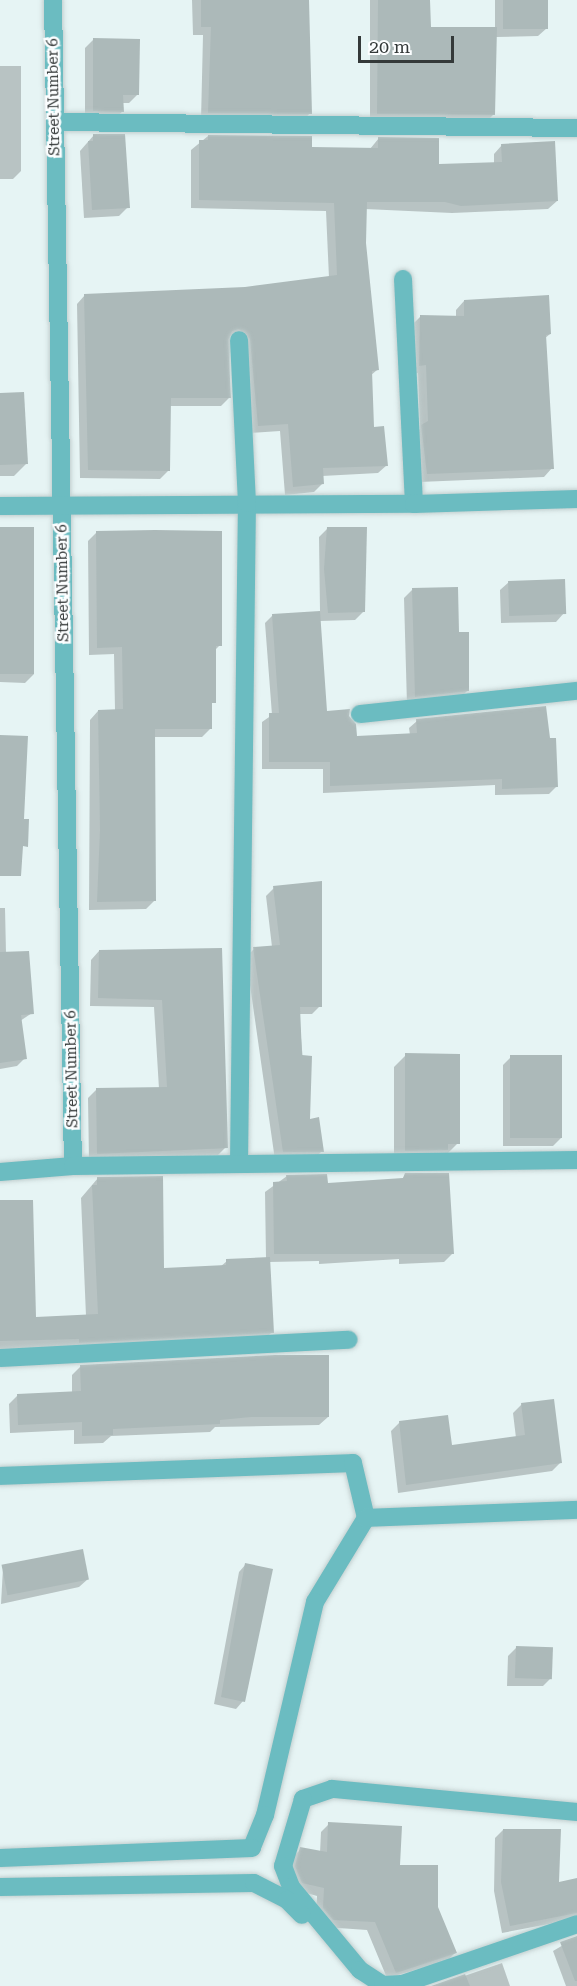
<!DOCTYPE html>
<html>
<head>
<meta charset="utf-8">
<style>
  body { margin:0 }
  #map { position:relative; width:577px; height:1986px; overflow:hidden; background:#e6f4f4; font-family:"Roboto Serif",serif }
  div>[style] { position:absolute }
  .shadow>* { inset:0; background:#0003 }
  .building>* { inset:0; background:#acb9b9; transform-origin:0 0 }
  .roads { filter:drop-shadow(0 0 2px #c2cfcf) drop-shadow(0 0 2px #c2cfcf) }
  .minor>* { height:18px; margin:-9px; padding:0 9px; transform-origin:9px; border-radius:9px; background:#6bbcc1 }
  span { translate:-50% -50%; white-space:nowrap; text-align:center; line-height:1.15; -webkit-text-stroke:5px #fcfeff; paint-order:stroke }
  .street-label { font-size:15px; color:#343939 }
  .scale { position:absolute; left:358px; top:36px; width:96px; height:27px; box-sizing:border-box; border:3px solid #343939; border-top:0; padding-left:8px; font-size:18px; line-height:21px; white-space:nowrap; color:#343939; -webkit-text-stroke:4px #fcfeff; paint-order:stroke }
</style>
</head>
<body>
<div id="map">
  <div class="shadow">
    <i style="clip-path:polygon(192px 0,307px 0,310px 113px,302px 122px,201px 120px,203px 35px,193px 35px)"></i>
    <i style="clip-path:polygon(370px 0,429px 0,429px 29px,495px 28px,495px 0,547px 0,547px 28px,538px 36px,496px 37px,494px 114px,486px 122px,370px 122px)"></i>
    <i style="clip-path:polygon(93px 40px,138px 94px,129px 103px,122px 103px,123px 111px,114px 119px,85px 119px,85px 48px)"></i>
    <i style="clip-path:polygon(0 66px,21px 66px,21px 171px,13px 179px,0 179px)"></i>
    <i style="clip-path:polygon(94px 135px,128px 207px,119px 216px,84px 218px,80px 151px)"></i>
    <i style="clip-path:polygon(208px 136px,310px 149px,370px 149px,379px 138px,437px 166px,494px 164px,494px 154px,502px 145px,557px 201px,548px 209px,452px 213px,365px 209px,364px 243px,377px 370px,370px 376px,373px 428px,387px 465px,378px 473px,322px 476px,322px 484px,314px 492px,285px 495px,280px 431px,250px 433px,242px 347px,230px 336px,229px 398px,221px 406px,169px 406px,168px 471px,160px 479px,80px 478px,77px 304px,85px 295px,245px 289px,329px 278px,326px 211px,191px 208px,191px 150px)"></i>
    <i style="clip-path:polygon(464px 301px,550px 334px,544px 339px,552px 468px,544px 477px,419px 482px,414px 435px,420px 429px,418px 373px,411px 374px,412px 325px,420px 317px,456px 318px,456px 310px)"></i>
    <i style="clip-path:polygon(0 395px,26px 464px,14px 476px,0 476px)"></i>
    <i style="clip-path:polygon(328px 528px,364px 611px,355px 620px,320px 621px,326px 713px,347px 716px,356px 738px,410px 735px,409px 728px,417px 721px,557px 786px,549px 794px,495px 795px,495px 785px,323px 793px,323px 769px,262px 769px,262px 722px,272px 715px,265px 623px,273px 615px,320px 612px,319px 537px)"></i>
    <i style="clip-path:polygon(0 529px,34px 674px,25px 683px,0 682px)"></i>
    <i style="clip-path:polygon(96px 533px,220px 645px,214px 651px,211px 728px,202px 737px,153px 737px,155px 900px,146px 909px,89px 910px,90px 720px,98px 711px,115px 711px,114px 654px,89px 655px,88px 541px)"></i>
    <i style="clip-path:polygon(509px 582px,564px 613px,556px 622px,501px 623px,500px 590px)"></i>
    <i style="clip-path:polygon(412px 590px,458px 633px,467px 691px,459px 699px,407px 705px,404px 598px)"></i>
    <i style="clip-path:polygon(274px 888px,320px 1006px,312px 1014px,299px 1014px,308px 1120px,322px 1151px,314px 1159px,275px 1160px,246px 957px,254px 949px,272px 947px,266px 896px)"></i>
    <i style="clip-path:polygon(0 908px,5px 908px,6px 953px,32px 1013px,20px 1021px,25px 1058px,17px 1066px,0 1069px)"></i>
    <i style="clip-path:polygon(221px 949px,226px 1147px,218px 1155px,89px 1162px,88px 1098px,96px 1090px,159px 1089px,154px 1007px,90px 1006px,91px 960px,99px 951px)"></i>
    <i style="clip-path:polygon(406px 1055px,458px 1143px,446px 1155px,394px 1162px,394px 1067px)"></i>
    <i style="clip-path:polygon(511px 1057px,561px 1138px,553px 1146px,503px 1146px,503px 1065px)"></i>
    <i style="clip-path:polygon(406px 1175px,453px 1253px,444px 1262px,399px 1264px,399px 1259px,319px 1264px,319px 1261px,269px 1262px,272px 1332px,260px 1344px,0 1352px,0 1202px,34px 1318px,86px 1316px,81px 1198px,98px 1178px,163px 1270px,220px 1267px,227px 1261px,266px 1259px,265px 1192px,287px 1176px,326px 1184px,401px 1180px)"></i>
    <i style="clip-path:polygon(80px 1367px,328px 1417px,319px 1425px,215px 1427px,210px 1432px,111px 1436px,103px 1443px,74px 1444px,74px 1430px,10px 1433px,9px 1404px,17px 1396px,72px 1393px,72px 1375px)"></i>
    <i style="clip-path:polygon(522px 1404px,561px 1462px,552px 1471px,398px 1493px,391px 1431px,400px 1422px,450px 1447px,516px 1438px,513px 1413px)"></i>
    <i style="clip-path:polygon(246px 1564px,243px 1701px,236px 1709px,214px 1704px,239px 1572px)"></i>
    <i style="clip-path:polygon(3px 1568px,88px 1579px,79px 1587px,1px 1604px)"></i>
    <i style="clip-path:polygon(516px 1648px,551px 1678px,543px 1686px,507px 1686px,508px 1656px)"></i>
    <i style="clip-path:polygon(329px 1824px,399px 1866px,436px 1908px,455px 1953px,447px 1961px,387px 1978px,367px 1930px,324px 1927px,316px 1917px,317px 1896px,293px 1889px,287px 1875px,293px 1857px,301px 1849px,320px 1853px,321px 1832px)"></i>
    <i style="clip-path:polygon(503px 1830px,557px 1884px,577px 1880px,577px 1926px,570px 1920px,502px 1933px,494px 1891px,495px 1838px)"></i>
    <i style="clip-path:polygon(577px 1937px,577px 1986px,566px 1986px,553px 1951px)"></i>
    <i style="clip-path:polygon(502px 1963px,510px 1986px,435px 1986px)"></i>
  </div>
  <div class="building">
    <i style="clip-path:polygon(201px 0,309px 0,312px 114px,208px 113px,211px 27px,201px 27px)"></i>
    <i style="clip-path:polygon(378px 0,430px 0,431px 27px,497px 27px,495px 115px,377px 114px)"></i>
    <i style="left:503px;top:0;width:45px;height:29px"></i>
    <i style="clip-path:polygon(93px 38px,140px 39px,139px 95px,123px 95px,124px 112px,93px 111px)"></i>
    <i style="clip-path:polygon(93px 134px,125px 134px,130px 208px,92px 210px,88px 141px,93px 141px)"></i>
    <i style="clip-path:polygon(208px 135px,312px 136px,312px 147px,378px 148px,378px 137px,439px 138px,439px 164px,502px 162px,501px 144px,555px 141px,558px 201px,461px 206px,445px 202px,367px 202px,366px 243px,379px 370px,372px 371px,374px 427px,384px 426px,388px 466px,323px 468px,324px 484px,293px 487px,288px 424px,258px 426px,250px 339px,239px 329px,232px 331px,228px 340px,231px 398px,171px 398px,170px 471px,88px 470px,84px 294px,245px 287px,337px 275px,334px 203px,199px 200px,199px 140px,208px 140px)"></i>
    <i style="clip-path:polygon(549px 295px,551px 334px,546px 335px,554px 469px,427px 474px,421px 425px,428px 421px,426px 365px,419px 366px,420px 315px,464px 316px,464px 300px)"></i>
    <i style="clip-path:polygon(24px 392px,28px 464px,0 465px,0 393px)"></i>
    <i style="left:34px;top:527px;width:147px;height:34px;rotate:90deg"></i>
    <i style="clip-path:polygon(327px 527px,367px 527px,365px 612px,328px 613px,324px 569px)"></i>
    <i style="clip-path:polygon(155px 530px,222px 531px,222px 646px,216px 646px,216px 703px,212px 703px,212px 729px,155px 729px,156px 901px,97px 902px,100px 830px,98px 710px,123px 709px,122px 647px,97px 648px,96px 531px)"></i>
    <i style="left:565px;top:579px;width:35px;height:57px;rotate:88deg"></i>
    <i style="clip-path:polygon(458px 587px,459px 632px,469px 632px,469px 691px,415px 697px,412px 588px)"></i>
    <i style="clip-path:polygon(320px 611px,327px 711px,350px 709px,349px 716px,356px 724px,357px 736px,417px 733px,416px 719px,546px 706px,550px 738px,556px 738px,558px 787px,502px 789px,502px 779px,330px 786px,330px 762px,269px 762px,269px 713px,279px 713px,272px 614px)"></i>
    <i style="clip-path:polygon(0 735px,28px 736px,24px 819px,29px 819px,28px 847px,23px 846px,21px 876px,0 876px)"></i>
    <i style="clip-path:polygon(322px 881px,322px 1007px,300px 1007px,302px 1055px,312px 1056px,310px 1119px,319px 1117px,324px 1152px,283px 1152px,253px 947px,280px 945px,273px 886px)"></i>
    <i style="clip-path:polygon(222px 948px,228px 1148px,97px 1154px,96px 1088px,167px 1087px,162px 1000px,98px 998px,99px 950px)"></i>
    <i style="clip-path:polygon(29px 951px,34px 1014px,21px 1015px,27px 1059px,0 1063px,0 952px)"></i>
    <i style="clip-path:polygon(405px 1053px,460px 1054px,460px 1144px,448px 1144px,448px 1150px,405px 1151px)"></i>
    <i style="left:510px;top:1055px;width:52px;height:83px"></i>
    <i style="clip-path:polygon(405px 1173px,449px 1173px,454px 1254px,274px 1254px,273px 1182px,287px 1181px,286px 1175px,327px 1174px,328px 1183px,403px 1178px)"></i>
    <i style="clip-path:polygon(163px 1176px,164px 1268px,226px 1265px,226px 1259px,270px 1257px,274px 1333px,79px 1343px,79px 1339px,0 1341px,0 1200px,33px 1200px,36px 1317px,98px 1314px,92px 1185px,97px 1185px,97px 1177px)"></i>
    <i style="clip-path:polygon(275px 1355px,329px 1355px,329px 1417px,251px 1417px,220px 1420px,220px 1424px,113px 1429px,113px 1435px,82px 1436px,82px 1422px,18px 1425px,17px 1394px,81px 1391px,80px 1365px)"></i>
    <i style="clip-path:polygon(554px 1399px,562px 1463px,406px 1485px,399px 1421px,448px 1415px,452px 1445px,525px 1435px,521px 1403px)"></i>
    <i style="left:83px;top:1549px;width:31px;height:83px;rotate:79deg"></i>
    <i style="clip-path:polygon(245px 1563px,273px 1569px,245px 1702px,221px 1697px)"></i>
    <i style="left:516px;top:1646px;width:37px;height:32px;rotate:2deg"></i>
    <i style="clip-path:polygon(328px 1822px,402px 1826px,400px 1865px,438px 1865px,438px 1907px,457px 1953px,396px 1973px,375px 1922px,333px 1920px,323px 1908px,324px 1888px,302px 1883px,295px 1866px,300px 1847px,327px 1852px)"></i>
    <i style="clip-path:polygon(503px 1829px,561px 1829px,559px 1882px,577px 1878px,577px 1913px,510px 1926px,501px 1882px)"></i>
    <i style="clip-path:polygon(577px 1936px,577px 1981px,575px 1981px,560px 1942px)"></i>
    <i style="clip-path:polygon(465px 1974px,470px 1986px,431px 1986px)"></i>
  </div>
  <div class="roads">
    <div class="minor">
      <i style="left:53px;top:0;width:1166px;rotate:89.02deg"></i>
      <i style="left:55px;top:122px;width:522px;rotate:0.66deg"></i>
      <i style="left:403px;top:279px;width:225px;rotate:87.2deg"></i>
      <i style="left:0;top:506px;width:414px;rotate:-0.3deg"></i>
      <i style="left:414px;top:504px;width:163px;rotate:-1.8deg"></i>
      <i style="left:360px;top:714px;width:218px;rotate:-6.1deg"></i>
      <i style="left:239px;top:1164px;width:661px;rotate:-89.31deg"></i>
      <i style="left:247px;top:503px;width:163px;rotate:-92.8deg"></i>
      <i style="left:0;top:1172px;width:73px;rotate:-4.7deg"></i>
      <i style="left:73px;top:1166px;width:504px;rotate:-0.68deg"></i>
      <i style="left:0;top:1358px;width:349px;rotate:-3deg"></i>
      <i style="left:0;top:1476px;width:353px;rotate:-2.1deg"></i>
      <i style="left:353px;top:1463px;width:57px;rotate:76.7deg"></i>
      <i style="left:366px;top:1518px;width:98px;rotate:121.3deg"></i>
      <i style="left:315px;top:1602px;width:219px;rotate:103.2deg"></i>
      <i style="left:265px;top:1815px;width:35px;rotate:112deg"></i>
      <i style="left:252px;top:1848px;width:252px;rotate:177.7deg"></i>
      <i style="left:366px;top:1518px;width:211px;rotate:-2.2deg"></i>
      <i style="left:577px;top:1812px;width:246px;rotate:-174.6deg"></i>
      <i style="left:332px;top:1789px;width:31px;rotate:161deg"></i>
      <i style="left:303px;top:1799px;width:70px;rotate:106.6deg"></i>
      <i style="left:283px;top:1866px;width:22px;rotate:69deg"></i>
      <i style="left:291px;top:1887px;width:108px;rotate:50.3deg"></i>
      <i style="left:360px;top:1970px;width:27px;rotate:33deg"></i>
      <i style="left:383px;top:1985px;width:19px;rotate:-3deg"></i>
      <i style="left:402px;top:1984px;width:185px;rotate:-18.9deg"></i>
      <i style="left:0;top:1887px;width:254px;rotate:-0.9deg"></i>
      <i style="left:254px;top:1883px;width:37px;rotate:27deg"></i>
      <i style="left:287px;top:1900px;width:21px;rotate:45deg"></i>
    </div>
  </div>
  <div class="street-label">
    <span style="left:54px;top:97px;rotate:-91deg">Street Number 6</span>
    <span style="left:63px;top:583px;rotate:-91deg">Street Number 6</span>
    <span style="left:72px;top:1069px;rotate:-91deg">Street Number 6</span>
  </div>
  <div class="scale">20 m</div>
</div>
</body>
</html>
